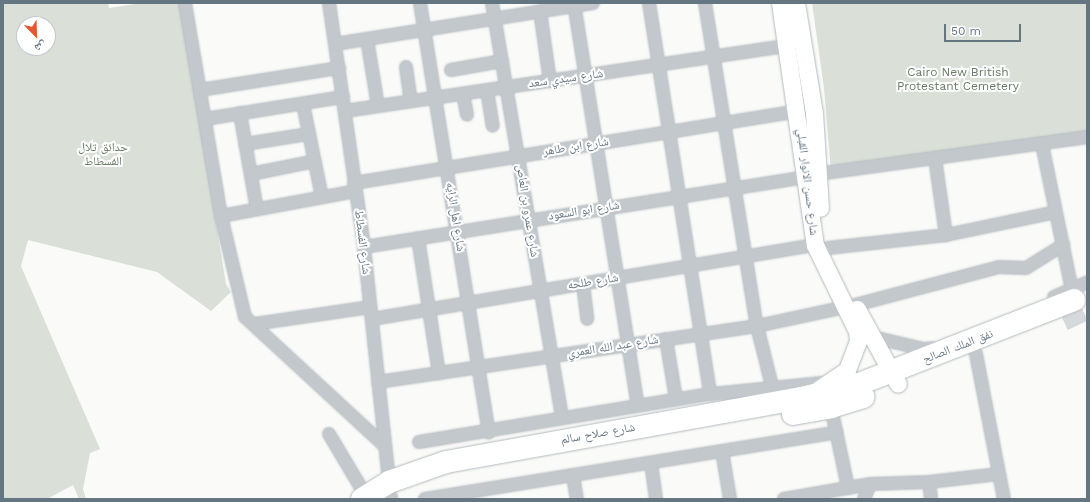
<!DOCTYPE html>
<html>
<head>
<meta charset="utf-8">
<style>
  body { margin:0 }
  #map { position:relative; width:1090px; height:502px; overflow:hidden; background:#fafaf8; font-family:"Work Sans","Noto Naskh Arabic",sans-serif }
  div>[style] { position:absolute }
  .green>* { inset:0; background:#dadfd7 }
  .highway-tunnel>* { height:22px; margin-top:-11px; transform-origin:0; background:repeating-linear-gradient(90deg,#d5d9db 0 22px,transparent 0 33px) }
  .roads { filter:drop-shadow(0 0 1px #b3babf) drop-shadow(0 0 1px #b3babf) }
  .street>* { height:12px; margin:-6px; padding:0 6px; transform-origin:6px; border-radius:6px; background:#c3c8cc }
  .secondary>* { height:17px; margin:-8.5px; padding:0 8.5px; transform-origin:8.5px; border-radius:8.5px; background:#fff }
  .highway>* { height:22px; margin:-11px; padding:0 11px; transform-origin:11px; border-radius:11px; background:#fff }
  span { translate:-50% -50%; white-space:nowrap; text-align:center; line-height:1.15; -webkit-text-stroke:4px #fff; paint-order:stroke }
  .park-label { font-size:12px; color:#687a64 }
  .street-label { font-size:12px; color:#657683 }
  .frame { position:absolute; inset:0; border:4px solid #657683; pointer-events:none }
  .north { position:absolute; left:16px; top:16px; width:40px; height:40px; box-sizing:border-box; background:#fff; border:1px solid #c1c8cd; border-radius:50%; rotate:157deg; font-size:11px; font-weight:700; line-height:16px; text-align:center; color:#657683 }
  .north::after { content:''; display:block; margin:auto; width:14px; height:18px; background:#e4572e; clip-path:polygon(50% 0,100% 100%,50% 72%,0 100%) }
  .scale { position:absolute; left:944px; top:24px; width:77px; height:18px; box-sizing:border-box; border:2px solid #657683; border-top:0; padding-left:5px; font-size:12px; line-height:14px; white-space:nowrap; color:#657683; -webkit-text-stroke:3px #fff; paint-order:stroke }
</style>
</head>
<body>
<div id="map">
  <div class="green">
    <i style="clip-path:polygon(evenodd,3px 3px,108px 3px,109px 8px,142px 3px,180px 3px,226px 284px,231px 292px,211px 311px,157px 272px,28px 240px,21px 266px,100px 449px,90px 453px,83px 489px,86px 499px,79px 499px,73px 485px,47px 499px,3px 499px,3px 3px,24px 24px,48px 24px,48px 48px,24px 48px,24px 24px)"></i>
    <i style="clip-path:polygon(812px 3px,1087px 3px,1087px 137px,831px 172px,824px 88px)"></i>
  </div>
  <div class="highway-tunnel">
    <i style="left:1063px;top:320px;width:26px;rotate:-25deg"></i>
  </div>
  <div class="roads">
    <div class="street">
      <i style="left:185px;top:3px;width:216px;rotate:80.4deg"></i>
      <i style="left:221px;top:216px;width:104px;rotate:76.6deg"></i>
      <i style="left:245px;top:317px;width:190px;rotate:42.7deg"></i>
      <i style="left:329px;top:3px;width:246px;rotate:81.8deg"></i>
      <i style="left:364px;top:247px;width:236px;rotate:83.9deg"></i>
      <i style="left:420px;top:3px;width:435px;rotate:80.9deg"></i>
      <i style="left:492px;top:3px;width:421px;rotate:80.4deg"></i>
      <i style="left:574px;top:3px;width:407px;rotate:81deg"></i>
      <i style="left:649px;top:3px;width:396px;rotate:81.1deg"></i>
      <i style="left:705px;top:3px;width:327px;rotate:80.9deg"></i>
      <i style="left:757px;top:326px;width:62px;rotate:76deg"></i>
      <i style="left:540px;top:11px;width:71px;rotate:81.9deg"></i>
      <i style="left:367px;top:39px;width:68px;rotate:80.7deg"></i>
      <i style="left:335px;top:44px;width:261px;rotate:-9deg"></i>
      <i style="left:406px;top:67px;width:34px;rotate:82deg"></i>
      <i style="left:451px;top:70px;width:52px;rotate:-10deg"></i>
      <i style="left:200px;top:90px;width:141px;rotate:-9deg"></i>
      <i style="left:487px;top:90px;width:36px;rotate:81deg"></i>
      <i style="left:463px;top:94px;width:21px;rotate:79deg"></i>
      <i style="left:303px;top:104px;width:95px;rotate:78.5deg"></i>
      <i style="left:345px;top:111px;width:447px;rotate:-8.4deg"></i>
      <i style="left:240px;top:113px;width:97px;rotate:80deg"></i>
      <i style="left:205px;top:119px;width:140px;rotate:-9.1deg"></i>
      <i style="left:245px;top:144px;width:65px;rotate:-8.9deg"></i>
      <i style="left:1042px;top:144px;width:154px;rotate:78.4deg"></i>
      <i style="left:935px;top:158px;width:78px;rotate:81.9deg"></i>
      <i style="left:251px;top:174px;width:65px;rotate:-11.5deg"></i>
      <i style="left:818px;top:174px;width:272px;rotate:-7.8deg"></i>
      <i style="left:354px;top:183px;width:449px;rotate:-9.2deg"></i>
      <i style="left:221px;top:216px;width:137px;rotate:-10.5deg"></i>
      <i style="left:418px;top:238px;width:137px;rotate:81.2deg"></i>
      <i style="left:364px;top:247px;width:447px;rotate:-9deg"></i>
      <i style="left:828px;top:248px;width:119px;rotate:-6.3deg"></i>
      <i style="left:946px;top:235px;width:112px;rotate:-11.8deg"></i>
      <i style="left:583px;top:284px;width:35px;rotate:83deg"></i>
      <i style="left:1054px;top:297px;width:36px;rotate:-24deg"></i>
      <i style="left:855px;top:305px;width:149px;rotate:-14.8deg"></i>
      <i style="left:999px;top:267px;width:27px;rotate:2deg"></i>
      <i style="left:1026px;top:268px;width:44px;rotate:-31.9deg"></i>
      <i style="left:372px;top:319px;width:449px;rotate:-9.5deg"></i>
      <i style="left:254px;top:324px;width:117px;rotate:-8.3deg"></i>
      <i style="left:873px;top:337px;width:51px;rotate:13.5deg"></i>
      <i style="left:923px;top:349px;width:13px;rotate:-4deg"></i>
      <i style="left:666px;top:339px;width:61px;rotate:80.5deg"></i>
      <i style="left:976px;top:354px;width:148px;rotate:79.1deg"></i>
      <i style="left:378px;top:382px;width:383px;rotate:-8.4deg"></i>
      <i style="left:757px;top:326px;width:91px;rotate:-12.1deg"></i>
      <i style="left:831px;top:407px;width:83px;rotate:78.1deg"></i>
      <i style="left:329px;top:434px;width:72px;rotate:59.2deg"></i>
      <i style="left:419px;top:442px;width:295px;rotate:-9.4deg"></i>
      <i style="left:710px;top:394px;width:121px;rotate:-5.7deg"></i>
      <i style="left:722px;top:451px;width:49px;rotate:80.5deg"></i>
      <i style="left:651px;top:463px;width:36px;rotate:82deg"></i>
      <i style="left:573px;top:475px;width:24px;rotate:81deg"></i>
      <i style="left:929px;top:482px;width:17px;rotate:83deg"></i>
      <i style="left:391px;top:499px;width:2px;rotate:-90deg"></i>
      <i style="left:425px;top:499px;width:417px;rotate:-9.2deg"></i>
      <i style="left:784px;top:499px;width:87px;rotate:-9.9deg"></i>
      <i style="left:870px;top:484px;width:59px;rotate:-1.9deg"></i>
      <i style="left:929px;top:482px;width:70px;rotate:-6.5deg"></i>
      <i style="left:864px;top:499px;width:16px;rotate:-68deg"></i>
    </div>
    <div class="secondary">
      <i style="left:780px;top:3px;width:245px;rotate:81.8deg"></i>
      <i style="left:815px;top:245px;width:96px;rotate:64deg"></i>
      <i style="left:857px;top:331px;width:10px;rotate:84deg"></i>
      <i style="left:858px;top:341px;width:31px;rotate:111deg"></i>
      <i style="left:847px;top:370px;width:34px;rotate:146deg"></i>
      <i style="left:796px;top:3px;width:111px;rotate:80.7deg"></i>
      <i style="left:814px;top:113px;width:95px;rotate:86.4deg"></i>
      <i style="left:857px;top:309px;width:85px;rotate:61.3deg"></i>
    </div>
    <div class="highway">
      <i style="left:793px;top:414px;width:39px;rotate:-10deg"></i>
      <i style="left:831px;top:407px;width:34px;rotate:-17deg"></i>
      <i style="left:362px;top:499px;width:32px;rotate:-32deg"></i>
      <i style="left:389px;top:482px;width:60px;rotate:-19.3deg"></i>
      <i style="left:446px;top:462px;width:362px;rotate:-10.2deg"></i>
      <i style="left:802px;top:398px;width:59px;rotate:-13.8deg"></i>
      <i style="left:859px;top:384px;width:231px;rotate:-21.3deg"></i>
    </div>
  </div>
  <div class="park-label">
    <span style="left:958px;top:80px">Cairo New British<br>Protestant Cemetery</span>
    <span style="left:103px;top:155px">حدائق تلال<br>الفسطاط</span>
  </div>
  <div class="street-label">
    <span style="left:566px;top:79px;rotate:-8deg">شارع سيدي سعد</span>
    <span style="left:576px;top:147px;rotate:-9deg">شارع ابن طاهر</span>
    <span style="left:807px;top:182px;rotate:83deg">شارع حسن الانوار القبلي</span>
    <span style="left:527px;top:211px;rotate:81deg">شارع عمرو بن العاص</span>
    <span style="left:584px;top:211px;rotate:-9deg">شارع ابو السعود</span>
    <span style="left:455px;top:217px;rotate:81deg">شارع اهل الرايه</span>
    <span style="left:362px;top:242px;rotate:83deg">شارع الفسطاط</span>
    <span style="left:593px;top:282px;rotate:-9deg">شارع طلحه</span>
    <span style="left:613px;top:347px;rotate:-9deg">شارع عبد الله العمري</span>
    <span style="left:958px;top:347px;rotate:-21deg">نفق الملك الصالح</span>
    <span style="left:598px;top:434px;rotate:-10deg">شارع صلاح سالم</span>
  </div>
  <div class="frame"></div>
  <div class="north">ش</div>
  <div class="scale">50 m</div>
</div>
</body>
</html>
